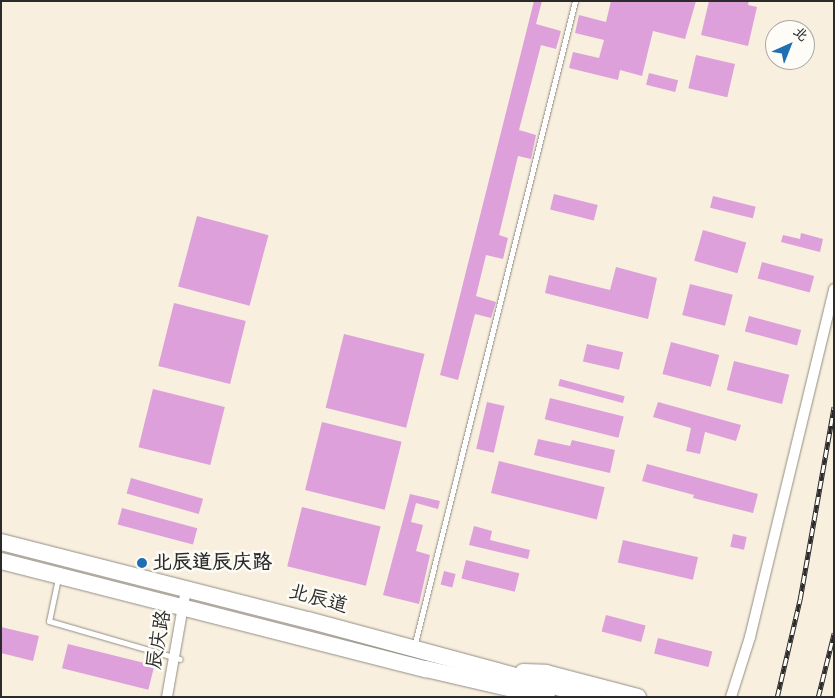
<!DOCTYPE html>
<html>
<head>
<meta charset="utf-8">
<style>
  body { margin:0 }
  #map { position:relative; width:835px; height:698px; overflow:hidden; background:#f8efde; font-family:"Indie Flower","LXGW WenKai TC",sans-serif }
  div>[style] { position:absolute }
  .building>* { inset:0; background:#dda0db; transform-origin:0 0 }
  .roads { filter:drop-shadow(0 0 1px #928d84) drop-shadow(0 0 1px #928d84) }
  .service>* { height:5px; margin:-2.5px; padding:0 2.5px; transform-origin:2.5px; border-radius:2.5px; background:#fff }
  .minor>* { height:10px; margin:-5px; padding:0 5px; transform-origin:5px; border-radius:5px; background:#fff }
  .primary>* { height:16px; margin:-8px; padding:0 8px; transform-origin:8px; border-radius:8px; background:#fff }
  .rail>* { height:4.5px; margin-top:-2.25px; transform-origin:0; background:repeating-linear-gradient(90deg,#fdfcf7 0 8px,#2b2b2b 0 16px); box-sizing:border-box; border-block:1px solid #2b2b2b }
  .dots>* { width:14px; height:14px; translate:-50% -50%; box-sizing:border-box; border:2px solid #fdfcf7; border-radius:50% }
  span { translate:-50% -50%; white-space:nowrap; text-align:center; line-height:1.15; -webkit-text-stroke:5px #fdfcf7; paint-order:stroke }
  .poi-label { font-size:20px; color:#2b2b2b; font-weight:700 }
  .left { translate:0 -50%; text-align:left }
  .street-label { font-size:20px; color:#2b2b2b }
  .frame { position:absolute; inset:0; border:2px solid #2b2b2b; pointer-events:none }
  .north { position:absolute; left:765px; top:20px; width:50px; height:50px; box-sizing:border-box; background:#fdfcf7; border:1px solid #a9a8a5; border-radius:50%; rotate:44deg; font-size:14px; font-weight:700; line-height:20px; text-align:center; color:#2b2b2b }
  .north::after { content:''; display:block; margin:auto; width:18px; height:22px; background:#1f6fb2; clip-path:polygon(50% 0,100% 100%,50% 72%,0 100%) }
</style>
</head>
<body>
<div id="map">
  <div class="building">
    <i style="clip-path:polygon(534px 1px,542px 1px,536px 24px,561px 31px,556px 49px,541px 45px,519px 130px,536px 135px,531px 159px,518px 156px,499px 235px,508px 238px,503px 259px,486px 255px,476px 296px,496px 302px,491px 318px,475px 314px,458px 380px,440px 375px)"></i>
    <i style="clip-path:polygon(611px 1px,696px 1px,685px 39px,653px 31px,642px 76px,620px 70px,618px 80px,569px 68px,573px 52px,599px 58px,604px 40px,575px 33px,579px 15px,606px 22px)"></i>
    <i style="clip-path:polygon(709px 1px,749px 1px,748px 5px,757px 7px,748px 46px,701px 35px)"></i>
    <i style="left:696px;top:55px;width:40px;height:34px;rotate:13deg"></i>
    <i style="left:649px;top:73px;width:30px;height:12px;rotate:14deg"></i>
    <i style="left:554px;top:194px;width:45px;height:16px;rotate:14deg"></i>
    <i style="left:713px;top:196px;width:44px;height:12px;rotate:14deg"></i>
    <i style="left:197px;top:216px;width:74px;height:73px;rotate:15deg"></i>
    <i style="left:703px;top:230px;width:45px;height:32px;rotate:16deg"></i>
    <i style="clip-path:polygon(801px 233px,823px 239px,820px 252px,781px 242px,783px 235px,800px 239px)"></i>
    <i style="left:762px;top:262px;width:54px;height:17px;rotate:15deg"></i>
    <i style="clip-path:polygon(616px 267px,657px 278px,648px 319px,545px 293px,549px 275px,610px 290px)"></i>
    <i style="left:690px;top:284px;width:44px;height:32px;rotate:14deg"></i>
    <i style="left:174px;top:303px;width:74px;height:65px;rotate:14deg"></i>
    <i style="left:749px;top:316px;width:54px;height:16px;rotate:15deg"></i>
    <i style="left:344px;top:334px;width:83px;height:76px;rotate:14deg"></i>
    <i style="left:671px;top:342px;width:50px;height:33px;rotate:15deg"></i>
    <i style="left:587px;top:344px;width:37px;height:18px;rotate:13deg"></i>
    <i style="left:734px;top:361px;width:57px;height:30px;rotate:14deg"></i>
    <i style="left:560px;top:379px;width:67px;height:7px;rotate:15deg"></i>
    <i style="left:153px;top:389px;width:74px;height:60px;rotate:14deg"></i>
    <i style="left:550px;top:398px;width:76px;height:22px;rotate:14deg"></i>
    <i style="left:487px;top:402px;width:18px;height:48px;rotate:13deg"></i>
    <i style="clip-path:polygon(658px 402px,741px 425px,736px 441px,705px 432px,700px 454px,686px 451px,691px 428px,653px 417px)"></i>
    <i style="left:322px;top:422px;width:82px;height:70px;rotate:14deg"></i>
    <i style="clip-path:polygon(538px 439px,570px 446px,572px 440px,615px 450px,610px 473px,534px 455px)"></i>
    <i style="left:499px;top:461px;width:109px;height:33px;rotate:14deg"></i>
    <i style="clip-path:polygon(647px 464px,758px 494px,753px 513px,693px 498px,694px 495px,642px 481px)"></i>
    <i style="left:131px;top:478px;width:75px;height:16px;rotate:16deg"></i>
    <i style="clip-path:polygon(410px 494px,440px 501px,438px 509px,416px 503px,411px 522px,423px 525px,416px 551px,430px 555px,419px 604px,383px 595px)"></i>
    <i style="left:302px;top:507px;width:81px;height:61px;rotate:14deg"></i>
    <i style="left:122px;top:508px;width:78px;height:17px;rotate:15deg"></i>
    <i style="clip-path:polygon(474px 526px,492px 531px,490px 540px,530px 550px,528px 559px,469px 545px)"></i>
    <i style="left:733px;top:534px;width:14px;height:13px;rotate:12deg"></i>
    <i style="left:623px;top:540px;width:77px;height:23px;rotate:13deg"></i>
    <i style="left:466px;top:560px;width:55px;height:19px;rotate:14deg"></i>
    <i style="left:444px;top:571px;width:12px;height:14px;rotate:14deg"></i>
    <i style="left:606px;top:615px;width:41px;height:17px;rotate:15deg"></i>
    <i style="clip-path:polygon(1px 627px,39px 636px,33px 661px,1px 653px)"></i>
    <i style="left:658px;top:638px;width:56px;height:16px;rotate:14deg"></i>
    <i style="left:68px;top:644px;width:89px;height:25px;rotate:14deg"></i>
  </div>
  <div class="roads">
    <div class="service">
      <i style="left:58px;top:578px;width:44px;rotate:101.8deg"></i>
      <i style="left:49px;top:621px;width:136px;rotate:16.2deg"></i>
      <i style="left:414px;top:647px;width:666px;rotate:-76.01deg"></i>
    </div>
    <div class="minor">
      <i style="left:167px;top:697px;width:110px;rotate:-80deg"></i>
      <i style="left:731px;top:697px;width:63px;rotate:-72.4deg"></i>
      <i style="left:750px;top:637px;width:358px;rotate:-76.4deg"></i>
    </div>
    <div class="primary">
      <i style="left:1px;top:542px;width:317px;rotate:14.3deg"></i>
      <i style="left:308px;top:620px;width:296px;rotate:15.1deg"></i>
      <i style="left:1px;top:561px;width:439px;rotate:14.3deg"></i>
      <i style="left:426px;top:669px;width:124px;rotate:13deg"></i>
      <i style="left:523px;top:672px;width:23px;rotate:2deg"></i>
      <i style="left:546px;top:673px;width:95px;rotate:14.6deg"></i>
    </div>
  </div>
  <div class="rail">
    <i style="left:777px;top:697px;width:101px;rotate:-76.8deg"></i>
    <i style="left:800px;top:599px;width:195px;rotate:-80deg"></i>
    <i style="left:818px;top:697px;width:66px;rotate:-76deg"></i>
  </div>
  <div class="dots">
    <i style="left:142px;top:563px;background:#1f6fb2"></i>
  </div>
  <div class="poi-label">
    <span class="left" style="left:152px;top:563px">北辰道辰庆路</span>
  </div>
  <div class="street-label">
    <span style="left:318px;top:600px;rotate:15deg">北辰道</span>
    <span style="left:160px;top:640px;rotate:-80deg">辰庆路</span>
  </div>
  <div class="frame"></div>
  <div class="north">北</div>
</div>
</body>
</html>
